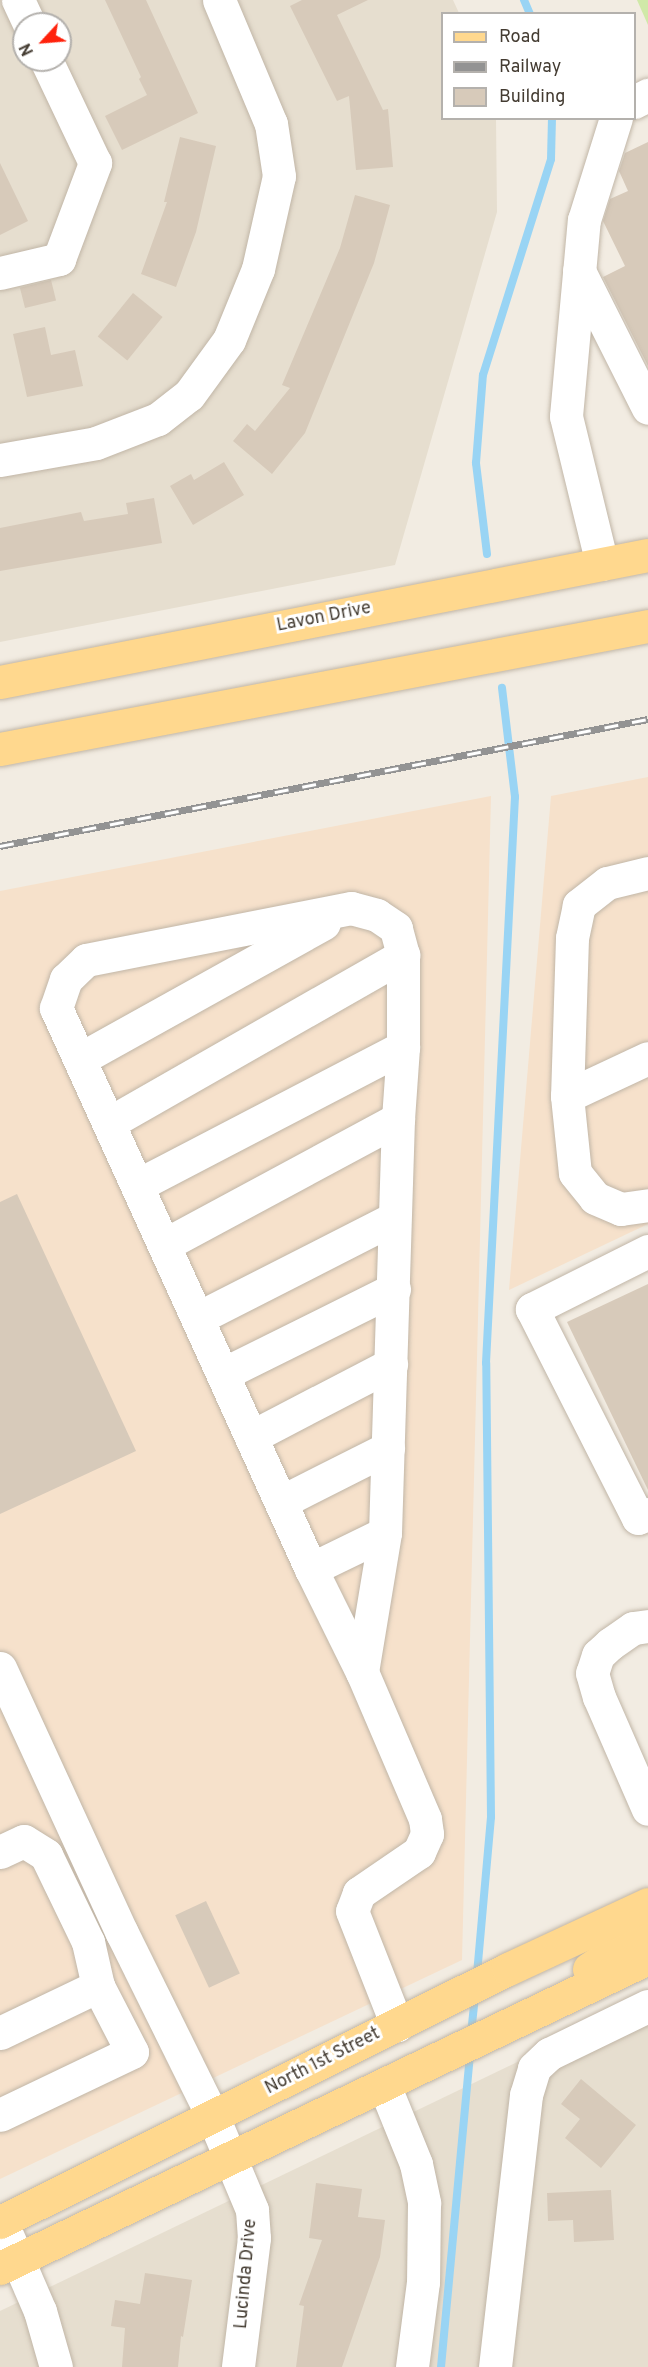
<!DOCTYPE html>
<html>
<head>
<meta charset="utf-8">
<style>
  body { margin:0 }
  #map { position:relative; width:648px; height:2367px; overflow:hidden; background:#f2ece2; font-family:Overpass,sans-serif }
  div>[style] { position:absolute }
  .residential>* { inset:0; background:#e6decf }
  .commercial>* { inset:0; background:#f6e1cb }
  .green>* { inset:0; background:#d0e9a8 }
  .stream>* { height:8px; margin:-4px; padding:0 4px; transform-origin:4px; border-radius:4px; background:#99d4f4 }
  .building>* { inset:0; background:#d7caba; transform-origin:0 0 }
  .roads { filter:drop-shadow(0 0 2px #c1b6a7) drop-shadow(0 0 2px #c1b6a7) }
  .minor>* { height:33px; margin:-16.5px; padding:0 16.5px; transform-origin:16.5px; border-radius:16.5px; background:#fff }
  .major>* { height:33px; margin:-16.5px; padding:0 16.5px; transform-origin:16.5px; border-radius:16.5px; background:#ffd88e }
  .rail>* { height:7px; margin-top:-3.5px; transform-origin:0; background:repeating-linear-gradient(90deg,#fff 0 14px,#939393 0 28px); box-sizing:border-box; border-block:2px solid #939393 }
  span { translate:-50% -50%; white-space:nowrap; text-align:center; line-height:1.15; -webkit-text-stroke:6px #fff; paint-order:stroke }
  .street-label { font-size:18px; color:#443c32 }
  .legend { position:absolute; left:441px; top:12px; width:195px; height:108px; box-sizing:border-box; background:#fff; border:2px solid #b4b1ad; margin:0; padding:8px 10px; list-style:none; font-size:18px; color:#443c32 }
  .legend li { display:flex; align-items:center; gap:12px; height:30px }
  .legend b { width:30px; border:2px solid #b4b1ad }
  .north { position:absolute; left:12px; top:12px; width:60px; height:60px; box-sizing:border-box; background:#fff; border:2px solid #b4b1ad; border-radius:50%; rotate:244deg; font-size:16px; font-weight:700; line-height:24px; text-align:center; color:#443c32 }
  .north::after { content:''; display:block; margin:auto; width:21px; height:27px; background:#ff220c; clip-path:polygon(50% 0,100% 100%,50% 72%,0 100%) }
</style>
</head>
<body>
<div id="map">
  <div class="residential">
    <i style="clip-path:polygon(evenodd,0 0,453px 0,459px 13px,442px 14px,442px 118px,496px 119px,497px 212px,395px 565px,0 642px,0 0,24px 24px,60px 24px,60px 60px,24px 60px,24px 24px)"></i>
    <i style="clip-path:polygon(648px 1999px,648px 2367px,0 2367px,0 2311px)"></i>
  </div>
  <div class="commercial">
    <i style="clip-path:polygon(648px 777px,648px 1224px,509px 1290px,551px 796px)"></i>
    <i style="clip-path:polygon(491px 796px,462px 1960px,0 2179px,0 891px)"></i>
  </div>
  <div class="green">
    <i style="clip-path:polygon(637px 0,648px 0,648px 25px)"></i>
  </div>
  <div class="stream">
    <i style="left:524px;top:0;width:15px;rotate:67deg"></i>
    <i style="left:487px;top:554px;width:92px;rotate:-96.9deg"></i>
    <i style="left:476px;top:463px;width:88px;rotate:-85.5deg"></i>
    <i style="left:483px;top:375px;width:226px;rotate:-72.5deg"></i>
    <i style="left:551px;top:159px;width:41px;rotate:-88.6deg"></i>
    <i style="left:477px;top:1974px;width:158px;rotate:-84.9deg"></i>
    <i style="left:491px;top:1817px;width:454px;rotate:-90.6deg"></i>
    <i style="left:486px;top:1363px;width:567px;rotate:-87.07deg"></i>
    <i style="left:515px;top:797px;width:110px;rotate:-96.8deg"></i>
    <i style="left:471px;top:2034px;width:39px;rotate:-84deg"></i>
    <i style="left:441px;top:2367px;width:316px;rotate:-84.7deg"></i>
  </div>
  <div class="building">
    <i style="clip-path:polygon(105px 0,146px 0,198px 113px,122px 150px,105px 116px,147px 95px,139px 79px,141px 77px)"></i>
    <i style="clip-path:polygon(302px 0,368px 0,337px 15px,383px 110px,388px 109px,393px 167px,356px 170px,349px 96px,337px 101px,290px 6px)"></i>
    <i style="clip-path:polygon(180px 137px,216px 146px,196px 232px,176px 287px,141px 274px,167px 202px,164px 202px)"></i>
    <i style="clip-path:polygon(648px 142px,648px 366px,603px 277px,625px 266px,603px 221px,610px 199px,628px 191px,619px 171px,625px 153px)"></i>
    <i style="clip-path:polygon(0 163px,28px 221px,0 235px)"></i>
    <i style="clip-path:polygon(355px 195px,390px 205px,374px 263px,305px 433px,272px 474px,233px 441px,247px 424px,255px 431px,290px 388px,282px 385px,340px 248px)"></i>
    <i style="left:51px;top:280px;width:21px;height:32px;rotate:76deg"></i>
    <i style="left:133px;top:293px;width:38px;height:56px;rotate:39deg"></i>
    <i style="clip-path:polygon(45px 327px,51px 355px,75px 350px,83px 386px,27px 397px,13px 334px)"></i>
    <i style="clip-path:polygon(224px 462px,244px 495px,193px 525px,170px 486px,191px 474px,194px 480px)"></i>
    <i style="clip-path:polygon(154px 498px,162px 543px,0 571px,0 528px,81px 512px,84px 521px,128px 514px,126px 503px)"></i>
    <i style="clip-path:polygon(17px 1194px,136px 1451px,0 1514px,0 1202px)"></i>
    <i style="clip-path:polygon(648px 1284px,648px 1490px,567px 1322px)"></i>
    <i style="left:206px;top:1901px;width:80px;height:34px;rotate:65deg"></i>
    <i style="clip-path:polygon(581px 2079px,636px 2125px,601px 2168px,565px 2138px,580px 2119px,561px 2104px)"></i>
    <i style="clip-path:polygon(316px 2183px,362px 2189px,358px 2217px,385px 2220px,380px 2257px,342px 2367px,296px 2367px,304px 2306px,299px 2305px,322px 2240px,309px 2238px)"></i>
    <i style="clip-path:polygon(611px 2190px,614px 2240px,574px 2242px,573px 2220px,548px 2221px,547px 2193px)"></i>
    <i style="clip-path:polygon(145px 2273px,192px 2280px,183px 2337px,181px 2336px,178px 2367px,122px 2367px,125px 2328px,111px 2326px,115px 2300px,140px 2304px)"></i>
  </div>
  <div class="roads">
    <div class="minor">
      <i style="left:18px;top:0;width:26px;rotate:65deg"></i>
      <i style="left:634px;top:102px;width:16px;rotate:-27deg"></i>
      <i style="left:579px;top:271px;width:153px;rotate:63.3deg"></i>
      <i style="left:0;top:273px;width:61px;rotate:-13.3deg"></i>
      <i style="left:59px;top:259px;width:103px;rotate:-69.4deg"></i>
      <i style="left:95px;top:163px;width:114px;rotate:-115.4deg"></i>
      <i style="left:0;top:460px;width:97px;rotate:-10deg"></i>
      <i style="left:96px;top:443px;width:66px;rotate:-21.2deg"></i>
      <i style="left:158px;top:419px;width:39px;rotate:-38deg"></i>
      <i style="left:189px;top:395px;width:68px;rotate:-54deg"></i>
      <i style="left:229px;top:340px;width:77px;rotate:-67.8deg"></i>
      <i style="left:258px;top:269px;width:95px;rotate:-77.3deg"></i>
      <i style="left:279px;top:176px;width:53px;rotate:-98.7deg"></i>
      <i style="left:271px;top:124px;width:134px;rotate:-112.8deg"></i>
      <i style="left:602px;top:564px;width:152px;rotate:-103.7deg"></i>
      <i style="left:566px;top:416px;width:197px;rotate:-84.8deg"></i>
      <i style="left:584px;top:220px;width:107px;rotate:-72.6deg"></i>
      <i style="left:648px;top:873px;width:42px;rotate:166.3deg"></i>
      <i style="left:607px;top:883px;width:36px;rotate:142deg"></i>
      <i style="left:579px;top:905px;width:34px;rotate:102deg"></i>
      <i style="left:572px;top:938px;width:158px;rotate:91.8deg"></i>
      <i style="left:567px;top:1096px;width:77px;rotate:84.1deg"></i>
      <i style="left:575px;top:1173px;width:32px;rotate:51deg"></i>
      <i style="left:595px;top:1198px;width:28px;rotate:23deg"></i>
      <i style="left:621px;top:1209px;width:27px;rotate:-8deg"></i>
      <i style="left:80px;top:1059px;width:279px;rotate:-29.1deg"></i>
      <i style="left:567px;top:1096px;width:89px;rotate:-25.1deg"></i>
      <i style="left:109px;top:1123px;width:339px;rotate:-29.7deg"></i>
      <i style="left:138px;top:1185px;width:299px;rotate:-27.5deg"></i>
      <i style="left:164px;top:1245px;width:266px;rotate:-28.3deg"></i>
      <i style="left:648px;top:1251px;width:130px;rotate:153.4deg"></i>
      <i style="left:532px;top:1309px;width:234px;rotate:63.1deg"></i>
      <i style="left:638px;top:1518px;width:11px;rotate:-22deg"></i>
      <i style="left:198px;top:1318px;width:220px;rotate:-27deg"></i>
      <i style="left:223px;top:1374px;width:191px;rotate:-26.4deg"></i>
      <i style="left:251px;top:1437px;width:158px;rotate:-27.5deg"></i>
      <i style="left:281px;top:1502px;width:120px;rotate:-26.8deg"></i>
      <i style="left:311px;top:1569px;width:82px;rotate:-25.9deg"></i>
      <i style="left:648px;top:1626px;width:15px;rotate:172deg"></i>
      <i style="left:633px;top:1628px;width:28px;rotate:145deg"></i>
      <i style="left:610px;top:1644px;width:16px;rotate:137deg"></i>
      <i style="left:598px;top:1655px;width:19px;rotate:108deg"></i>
      <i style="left:592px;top:1673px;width:25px;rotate:74deg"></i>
      <i style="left:599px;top:1697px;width:122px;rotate:66.4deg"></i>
      <i style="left:0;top:1668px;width:292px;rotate:65.3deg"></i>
      <i style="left:122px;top:1933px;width:205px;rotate:63.7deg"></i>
      <i style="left:213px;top:2117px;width:101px;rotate:67.2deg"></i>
      <i style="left:252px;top:2210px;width:28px;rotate:86deg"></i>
      <i style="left:254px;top:2238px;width:130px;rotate:97.1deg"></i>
      <i style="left:362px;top:1672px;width:141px;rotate:-80.6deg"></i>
      <i style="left:385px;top:1533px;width:414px;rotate:-88.2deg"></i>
      <i style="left:398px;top:1119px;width:72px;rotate:-86deg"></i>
      <i style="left:403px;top:1047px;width:92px;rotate:-90deg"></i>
      <i style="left:403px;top:955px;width:28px;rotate:-105deg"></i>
      <i style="left:396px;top:928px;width:23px;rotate:-146deg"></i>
      <i style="left:377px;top:915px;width:27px;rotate:-165deg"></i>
      <i style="left:351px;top:908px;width:270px;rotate:168.9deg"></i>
      <i style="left:86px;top:960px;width:28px;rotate:136deg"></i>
      <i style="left:66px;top:979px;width:31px;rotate:109deg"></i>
      <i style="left:56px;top:1008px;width:616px;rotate:65.56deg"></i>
      <i style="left:311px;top:1569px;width:115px;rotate:63.7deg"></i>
      <i style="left:362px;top:1672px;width:160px;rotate:66.8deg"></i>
      <i style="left:425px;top:1819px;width:15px;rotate:82deg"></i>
      <i style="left:427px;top:1834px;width:20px;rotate:114deg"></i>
      <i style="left:419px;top:1852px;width:73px;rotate:145.7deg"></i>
      <i style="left:359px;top:1893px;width:19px;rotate:111deg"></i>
      <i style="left:352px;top:1911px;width:123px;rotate:68.5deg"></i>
      <i style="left:0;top:1852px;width:26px;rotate:-25deg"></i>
      <i style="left:24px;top:1841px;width:26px;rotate:32deg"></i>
      <i style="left:46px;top:1855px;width:97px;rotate:64.2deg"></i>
      <i style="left:88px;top:1942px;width:45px;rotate:77.2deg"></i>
      <i style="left:98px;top:1986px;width:74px;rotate:62.7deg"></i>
      <i style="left:132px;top:2052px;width:146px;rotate:154.5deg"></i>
      <i style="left:0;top:2033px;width:109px;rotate:-25.6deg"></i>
      <i style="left:384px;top:2085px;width:85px;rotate:67.9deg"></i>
      <i style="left:416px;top:2164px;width:40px;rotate:78deg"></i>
      <i style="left:424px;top:2203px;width:79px;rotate:90.7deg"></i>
      <i style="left:423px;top:2282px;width:86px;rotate:97.4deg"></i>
      <i style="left:1px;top:2221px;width:98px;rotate:66.6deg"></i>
      <i style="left:40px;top:2311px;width:58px;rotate:74.1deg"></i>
      <i style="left:495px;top:2367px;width:274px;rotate:-83.5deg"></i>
      <i style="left:526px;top:2095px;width:28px;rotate:-73deg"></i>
      <i style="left:534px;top:2068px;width:21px;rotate:-43deg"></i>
      <i style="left:549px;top:2054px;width:110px;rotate:-25.9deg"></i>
    </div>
    <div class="major">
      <i style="left:0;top:682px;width:660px;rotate:-11.09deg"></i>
      <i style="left:0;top:749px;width:660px;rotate:-10.75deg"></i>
      <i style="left:589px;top:1969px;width:71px;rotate:-34.1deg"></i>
      <i style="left:0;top:2222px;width:568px;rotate:-26.47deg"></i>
      <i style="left:508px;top:1969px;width:154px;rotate:-24.9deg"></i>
      <i style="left:0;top:2268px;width:718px;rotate:-25.57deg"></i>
    </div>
  </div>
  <div class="rail">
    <i style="left:0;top:846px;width:660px;rotate:-11.09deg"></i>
  </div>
  <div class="street-label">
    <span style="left:324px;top:618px;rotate:-11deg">Lavon Drive</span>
    <span style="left:323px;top:2062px;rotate:-27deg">North 1st Street</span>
    <span style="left:247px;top:2274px;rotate:-85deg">Lucinda Drive</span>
  </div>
  <ul class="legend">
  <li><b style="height:8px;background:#ffd88e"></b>Road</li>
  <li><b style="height:8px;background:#939393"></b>Railway</li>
  <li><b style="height:16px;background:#d7caba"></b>Building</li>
  </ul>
  <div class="north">N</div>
</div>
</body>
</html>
